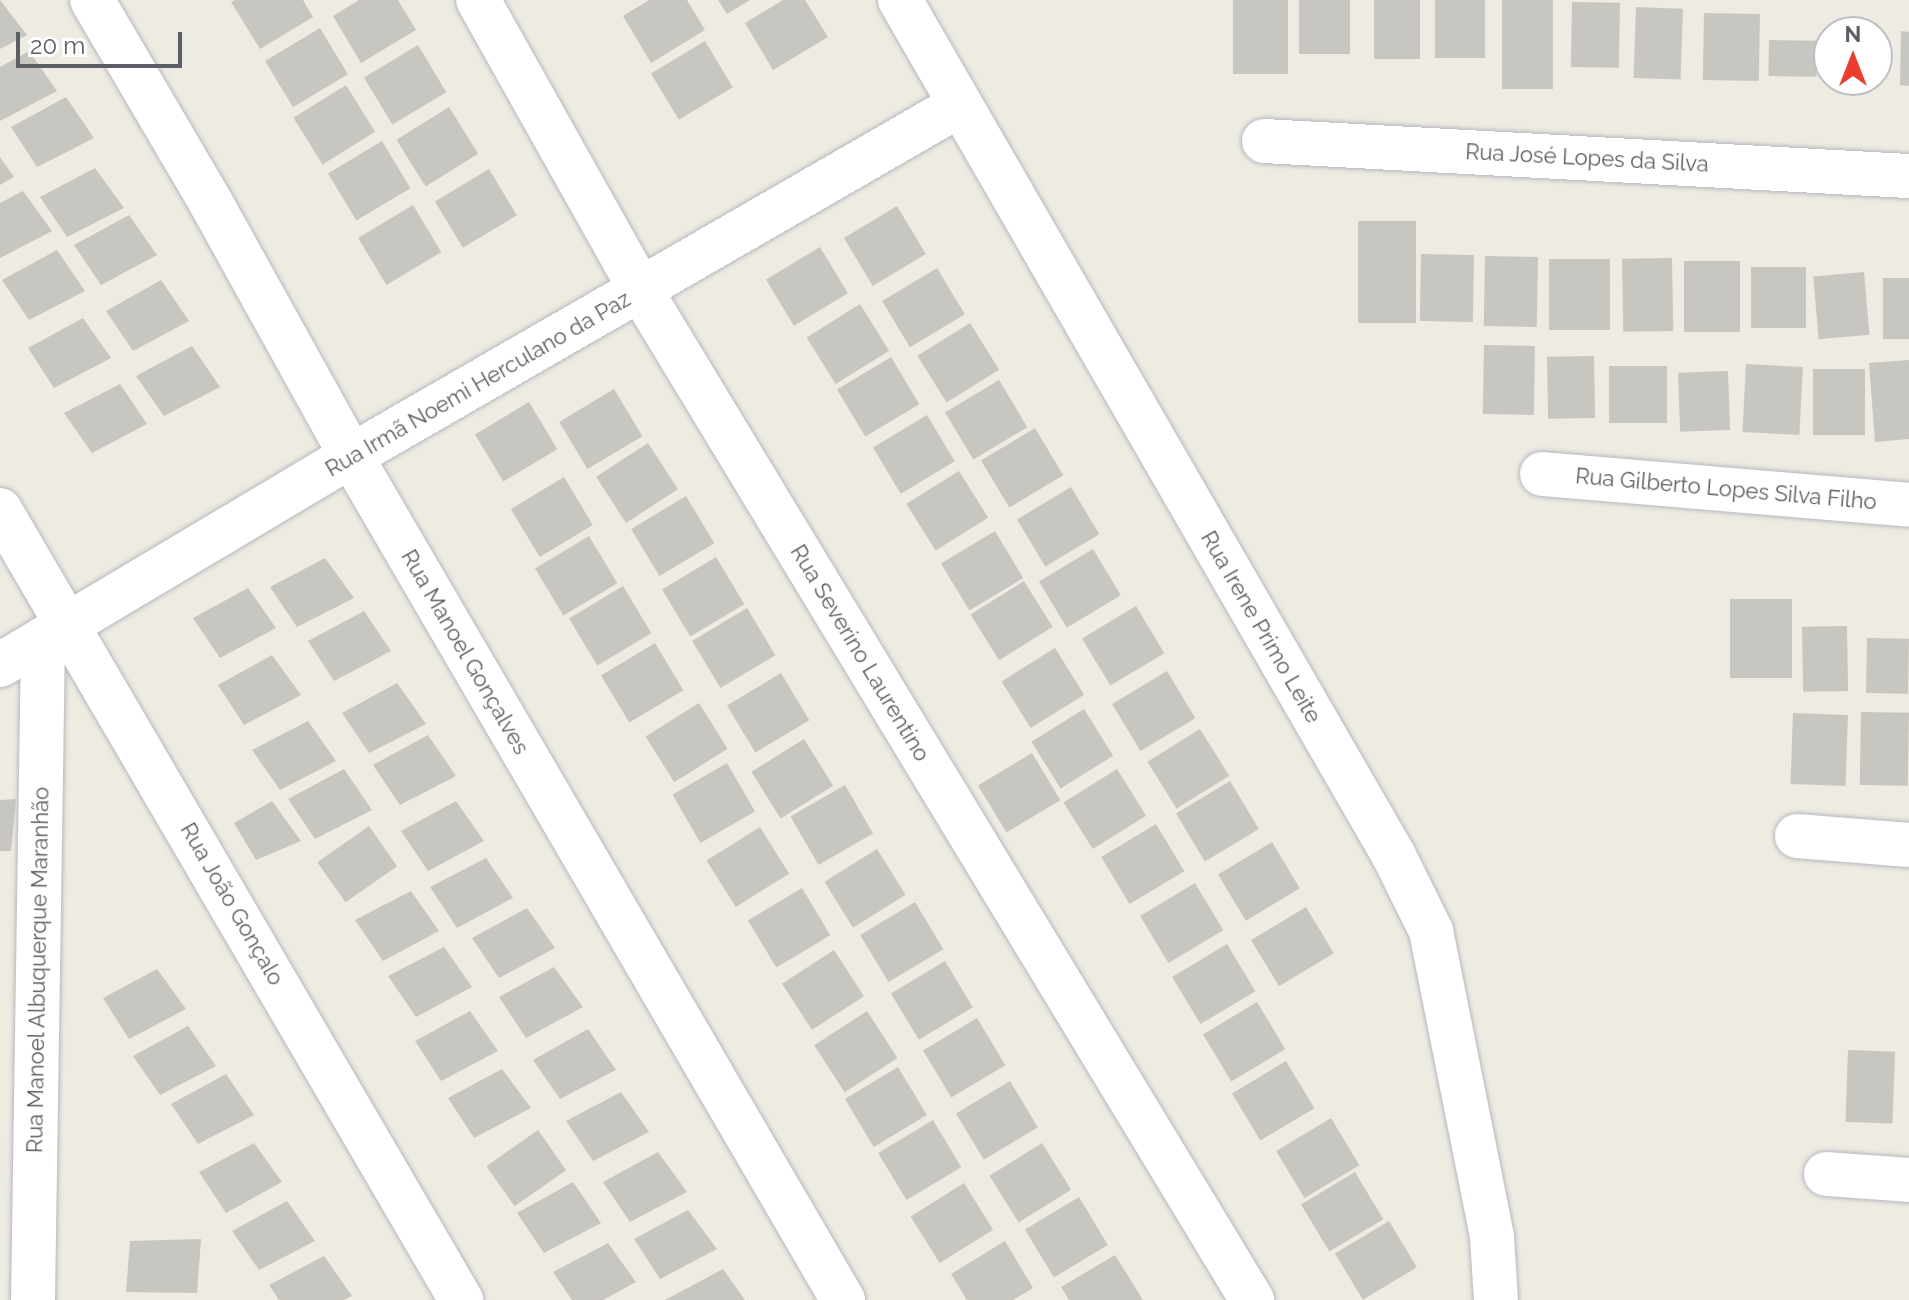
<!DOCTYPE html>
<html>
<head>
<meta charset="utf-8">
<style>
  body { margin:0 }
  #map { position:relative; width:1909px; height:1300px; overflow:hidden; background:#eeebe2; font-family:Raleway,sans-serif }
  div>[style] { position:absolute }
  .building>* { inset:0; background:#c8c6c0; transform-origin:0 0 }
  .roads { filter:drop-shadow(0 0 2px #b5b8bd) drop-shadow(0 0 2px #b5b8bd) }
  .minor>* { height:44px; margin:-22px; padding:0 22px; transform-origin:22px; border-radius:22px; background:#fff }
  span { translate:-50% -50%; white-space:nowrap; text-align:center; line-height:1.15; -webkit-text-stroke:8px #fff; paint-order:stroke }
  .street-label { font-size:22px; color:#5b5e63 }
  .north { position:absolute; left:1813px; top:16px; width:80px; height:80px; box-sizing:border-box; background:#fff; border:2px solid #bdbfc1; border-radius:50%; rotate:0deg; font-size:22px; font-weight:700; line-height:32px; text-align:center; color:#5b5e63 }
  .north::after { content:''; display:block; margin:auto; width:28px; height:36px; background:#ea3d2c; clip-path:polygon(50% 0,100% 100%,50% 72%,0 100%) }
  .scale { position:absolute; left:16px; top:32px; width:166px; height:36px; box-sizing:border-box; border:4px solid #5b5e63; border-top:0; padding-left:10px; font-size:24px; line-height:28px; white-space:nowrap; color:#5b5e63; -webkit-text-stroke:6px #fff; paint-order:stroke }
</style>
</head>
<body>
<div id="map">
  <div class="building">
    <i style="clip-path:polygon(0 0,27px 35px,0 49px)"></i>
    <i style="clip-path:polygon(235px 0,303px 0,313px 17px,260px 49px,231px 2px)"></i>
    <i style="clip-path:polygon(359px 0,398px 0,416px 30px,361px 63px,333px 16px)"></i>
    <i style="clip-path:polygon(649px 0,687px 0,705px 30px,651px 63px,623px 16px)"></i>
    <i style="clip-path:polygon(718px 0,750px 0,727px 14px)"></i>
    <i style="clip-path:polygon(783px 0,805px 0,828px 37px,773px 70px,745px 23px)"></i>
    <i style="left:1233px;top:0;width:55px;height:74px"></i>
    <i style="left:1299px;top:0;width:51px;height:54px"></i>
    <i style="left:1374px;top:0;width:46px;height:59px"></i>
    <i style="left:1435px;top:0;width:50px;height:58px"></i>
    <i style="left:1502px;top:0;width:51px;height:89px"></i>
    <i style="left:1572px;top:2px;width:48px;height:65px;rotate:1deg"></i>
    <i style="left:1636px;top:7px;width:47px;height:71px;rotate:2deg"></i>
    <i style="left:1704px;top:13px;width:56px;height:67px;rotate:1deg"></i>
    <i style="left:320px;top:28px;width:54px;height:64px;rotate:59deg"></i>
    <i style="clip-path:polygon(1901px 31px,1909px 32px,1909px 86px,1900px 85px)"></i>
    <i style="left:1769px;top:40px;width:48px;height:36px;rotate:1deg"></i>
    <i style="left:705px;top:41px;width:54px;height:63px;rotate:59deg"></i>
    <i style="left:418px;top:45px;width:55px;height:63px;rotate:59deg"></i>
    <i style="clip-path:polygon(29px 51px,57px 91px,0 121px,0 67px)"></i>
    <i style="left:1833px;top:80px;width:45px;height:5px"></i>
    <i style="left:346px;top:85px;width:55px;height:62px;rotate:58deg"></i>
    <i style="clip-path:polygon(66px 97px,94px 138px,37px 167px,11px 127px)"></i>
    <i style="left:449px;top:107px;width:55px;height:62px;rotate:58deg"></i>
    <i style="left:382px;top:141px;width:55px;height:63px;rotate:59deg"></i>
    <i style="clip-path:polygon(0 157px,14px 177px,0 185px)"></i>
    <i style="clip-path:polygon(95px 168px,124px 208px,67px 237px,40px 197px)"></i>
    <i style="left:489px;top:169px;width:54px;height:63px;rotate:59deg"></i>
    <i style="clip-path:polygon(23px 191px,52px 231px,0 258px,0 203px)"></i>
    <i style="left:413px;top:205px;width:55px;height:64px;rotate:59deg"></i>
    <i style="left:897px;top:206px;width:56px;height:62px;rotate:59deg"></i>
    <i style="clip-path:polygon(129px 215px,157px 255px,101px 285px,74px 245px)"></i>
    <i style="left:1358px;top:221px;width:58px;height:102px"></i>
    <i style="left:820px;top:247px;width:54px;height:63px;rotate:59deg"></i>
    <i style="clip-path:polygon(57px 250px,85px 291px,29px 320px,2px 280px)"></i>
    <i style="left:1421px;top:254px;width:53px;height:67px;rotate:1deg"></i>
    <i style="left:1485px;top:256px;width:53px;height:70px;rotate:1deg"></i>
    <i style="left:1672px;top:258px;width:73px;height:50px;rotate:89deg"></i>
    <i style="left:1549px;top:259px;width:61px;height:71px"></i>
    <i style="left:1684px;top:261px;width:56px;height:71px"></i>
    <i style="left:1751px;top:267px;width:55px;height:61px"></i>
    <i style="left:937px;top:268px;width:54px;height:64px;rotate:59deg"></i>
    <i style="left:1864px;top:272px;width:63px;height:51px;rotate:85deg"></i>
    <i style="left:1883px;top:278px;width:26px;height:61px"></i>
    <i style="clip-path:polygon(161px 280px,189px 321px,133px 351px,106px 311px)"></i>
    <i style="left:860px;top:304px;width:55px;height:63px;rotate:58deg"></i>
    <i style="clip-path:polygon(83px 318px,111px 358px,54px 388px,28px 348px)"></i>
    <i style="left:970px;top:323px;width:55px;height:62px;rotate:58deg"></i>
    <i style="left:1484px;top:345px;width:51px;height:69px;rotate:1deg"></i>
    <i style="clip-path:polygon(192px 346px,220px 387px,164px 416px,136px 376px)"></i>
    <i style="left:1594px;top:356px;width:62px;height:47px;rotate:89deg"></i>
    <i style="left:891px;top:357px;width:55px;height:63px;rotate:59deg"></i>
    <i style="clip-path:polygon(1909px 360px,1909px 439px,1875px 442px,1869px 363px)"></i>
    <i style="left:1746px;top:364px;width:57px;height:68px;rotate:3deg"></i>
    <i style="left:1667px;top:366px;width:57px;height:58px;rotate:90deg"></i>
    <i style="left:1813px;top:369px;width:52px;height:66px"></i>
    <i style="left:1728px;top:371px;width:59px;height:50px;rotate:88deg"></i>
    <i style="left:999px;top:380px;width:55px;height:63px;rotate:59deg"></i>
    <i style="clip-path:polygon(120px 384px,147px 424px,92px 453px,64px 413px)"></i>
    <i style="left:614px;top:389px;width:55px;height:64px;rotate:59deg"></i>
    <i style="left:529px;top:402px;width:55px;height:63px;rotate:59deg"></i>
    <i style="left:927px;top:415px;width:54px;height:63px;rotate:59deg"></i>
    <i style="left:1035px;top:428px;width:55px;height:63px;rotate:59deg"></i>
    <i style="left:648px;top:443px;width:55px;height:62px;rotate:57deg"></i>
    <i style="left:959px;top:471px;width:55px;height:62px;rotate:58deg"></i>
    <i style="left:564px;top:477px;width:56px;height:62px;rotate:59deg"></i>
    <i style="left:1071px;top:487px;width:55px;height:63px;rotate:59deg"></i>
    <i style="left:686px;top:496px;width:55px;height:64px;rotate:59deg"></i>
    <i style="left:995px;top:531px;width:55px;height:63px;rotate:59deg"></i>
    <i style="left:589px;top:536px;width:55px;height:63px;rotate:59deg"></i>
    <i style="left:1093px;top:549px;width:54px;height:63px;rotate:59deg"></i>
    <i style="left:716px;top:557px;width:55px;height:63px;rotate:59deg"></i>
    <i style="clip-path:polygon(325px 558px,354px 598px,297px 627px,270px 587px)"></i>
    <i style="left:1024px;top:581px;width:54px;height:63px;rotate:58deg"></i>
    <i style="left:623px;top:586px;width:55px;height:63px;rotate:59deg"></i>
    <i style="clip-path:polygon(248px 588px,276px 628px,220px 658px,193px 618px)"></i>
    <i style="left:1730px;top:599px;width:62px;height:79px"></i>
    <i style="left:1136px;top:606px;width:55px;height:63px;rotate:59deg"></i>
    <i style="left:747px;top:608px;width:55px;height:64px;rotate:59deg"></i>
    <i style="clip-path:polygon(364px 611px,391px 651px,334px 681px,308px 641px)"></i>
    <i style="left:1847px;top:626px;width:65px;height:45px;rotate:89deg"></i>
    <i style="left:1867px;top:638px;width:42px;height:55px;rotate:1deg"></i>
    <i style="left:655px;top:643px;width:55px;height:63px;rotate:59deg"></i>
    <i style="left:1055px;top:648px;width:55px;height:63px;rotate:58deg"></i>
    <i style="clip-path:polygon(272px 655px,301px 695px,244px 725px,218px 685px)"></i>
    <i style="left:1167px;top:671px;width:55px;height:64px;rotate:59deg"></i>
    <i style="left:781px;top:673px;width:55px;height:63px;rotate:59deg"></i>
    <i style="clip-path:polygon(397px 683px,426px 724px,369px 753px,342px 713px)"></i>
    <i style="left:699px;top:703px;width:54px;height:63px;rotate:58deg"></i>
    <i style="left:1084px;top:709px;width:55px;height:62px;rotate:58deg"></i>
    <i style="left:1861px;top:712px;width:48px;height:73px;rotate:1deg"></i>
    <i style="left:1793px;top:713px;width:55px;height:71px;rotate:2deg"></i>
    <i style="clip-path:polygon(308px 721px,336px 761px,280px 790px,252px 750px)"></i>
    <i style="left:1200px;top:729px;width:55px;height:62px;rotate:58deg"></i>
    <i style="clip-path:polygon(428px 735px,456px 776px,400px 805px,373px 765px)"></i>
    <i style="left:804px;top:739px;width:55px;height:62px;rotate:58deg"></i>
    <i style="left:1032px;top:753px;width:55px;height:63px;rotate:59deg"></i>
    <i style="left:727px;top:763px;width:56px;height:63px;rotate:60deg"></i>
    <i style="clip-path:polygon(344px 769px,372px 810px,315px 839px,288px 799px)"></i>
    <i style="left:1117px;top:769px;width:55px;height:63px;rotate:58deg"></i>
    <i style="left:1230px;top:781px;width:56px;height:63px;rotate:59deg"></i>
    <i style="left:845px;top:785px;width:56px;height:63px;rotate:60deg"></i>
    <i style="clip-path:polygon(16px 799px,11px 851px,0 851px,0 800px)"></i>
    <i style="clip-path:polygon(272px 801px,301px 841px,256px 860px,234px 823px)"></i>
    <i style="clip-path:polygon(456px 801px,484px 841px,428px 871px,401px 831px)"></i>
    <i style="left:1156px;top:824px;width:55px;height:64px;rotate:59deg"></i>
    <i style="left:369px;top:826px;width:49px;height:63px;rotate:55deg"></i>
    <i style="left:760px;top:827px;width:55px;height:63px;rotate:58deg"></i>
    <i style="left:1272px;top:842px;width:54px;height:63px;rotate:59deg"></i>
    <i style="left:877px;top:849px;width:54px;height:62px;rotate:58deg"></i>
    <i style="clip-path:polygon(486px 858px,513px 898px,457px 928px,430px 887px)"></i>
    <i style="left:1195px;top:883px;width:55px;height:64px;rotate:59deg"></i>
    <i style="left:802px;top:888px;width:55px;height:63px;rotate:59deg"></i>
    <i style="clip-path:polygon(411px 891px,439px 931px,383px 961px,355px 920px)"></i>
    <i style="left:915px;top:902px;width:55px;height:64px;rotate:59deg"></i>
    <i style="left:1306px;top:907px;width:54px;height:64px;rotate:59deg"></i>
    <i style="clip-path:polygon(527px 908px,555px 948px,499px 978px,472px 938px)"></i>
    <i style="left:1227px;top:944px;width:55px;height:64px;rotate:59deg"></i>
    <i style="clip-path:polygon(444px 947px,472px 987px,416px 1017px,388px 976px)"></i>
    <i style="left:834px;top:950px;width:55px;height:62px;rotate:57deg"></i>
    <i style="left:945px;top:961px;width:54px;height:63px;rotate:59deg"></i>
    <i style="clip-path:polygon(554px 967px,583px 1007px,526px 1038px,499px 997px)"></i>
    <i style="clip-path:polygon(157px 969px,186px 1009px,129px 1039px,103px 998px)"></i>
    <i style="left:1257px;top:1002px;width:55px;height:63px;rotate:59deg"></i>
    <i style="clip-path:polygon(470px 1011px,498px 1051px,441px 1081px,415px 1041px)"></i>
    <i style="left:867px;top:1011px;width:56px;height:63px;rotate:57deg"></i>
    <i style="left:977px;top:1018px;width:55px;height:63px;rotate:59deg"></i>
    <i style="clip-path:polygon(188px 1026px,216px 1066px,160px 1095px,133px 1056px)"></i>
    <i style="clip-path:polygon(588px 1029px,616px 1070px,560px 1099px,533px 1060px)"></i>
    <i style="left:1848px;top:1050px;width:47px;height:72px;rotate:2deg"></i>
    <i style="left:1286px;top:1061px;width:55px;height:63px;rotate:59deg"></i>
    <i style="left:898px;top:1067px;width:56px;height:62px;rotate:59deg"></i>
    <i style="clip-path:polygon(502px 1069px,531px 1108px,474px 1138px,448px 1098px)"></i>
    <i style="clip-path:polygon(226px 1074px,254px 1115px,198px 1144px,171px 1104px)"></i>
    <i style="left:1010px;top:1081px;width:54px;height:63px;rotate:59deg"></i>
    <i style="clip-path:polygon(621px 1092px,649px 1132px,593px 1161px,566px 1121px)"></i>
    <i style="left:1331px;top:1118px;width:55px;height:64px;rotate:59deg"></i>
    <i style="left:933px;top:1120px;width:55px;height:64px;rotate:59deg"></i>
    <i style="left:538px;top:1130px;width:49px;height:63px;rotate:55deg"></i>
    <i style="clip-path:polygon(254px 1143px,282px 1182px,226px 1213px,199px 1172px)"></i>
    <i style="left:1042px;top:1143px;width:55px;height:62px;rotate:58deg"></i>
    <i style="clip-path:polygon(658px 1152px,687px 1192px,630px 1222px,603px 1182px)"></i>
    <i style="left:1355px;top:1172px;width:55px;height:63px;rotate:59deg"></i>
    <i style="clip-path:polygon(573px 1182px,601px 1223px,544px 1253px,517px 1213px)"></i>
    <i style="left:964px;top:1183px;width:55px;height:63px;rotate:58deg"></i>
    <i style="left:1079px;top:1197px;width:56px;height:63px;rotate:59deg"></i>
    <i style="clip-path:polygon(287px 1201px,315px 1241px,259px 1270px,232px 1231px)"></i>
    <i style="clip-path:polygon(688px 1210px,717px 1249px,660px 1279px,634px 1239px)"></i>
    <i style="left:1389px;top:1221px;width:54px;height:63px;rotate:59deg"></i>
    <i style="clip-path:polygon(201px 1239px,197px 1293px,126px 1292px,130px 1241px)"></i>
    <i style="clip-path:polygon(1005px 1241px,1033px 1288px,1013px 1300px,967px 1300px,951px 1274px)"></i>
    <i style="clip-path:polygon(608px 1243px,636px 1282px,603px 1300px,572px 1300px,553px 1272px)"></i>
    <i style="clip-path:polygon(1115px 1255px,1143px 1300px,1069px 1300px,1061px 1287px)"></i>
    <i style="clip-path:polygon(324px 1256px,352px 1296px,344px 1300px,279px 1300px,269px 1285px)"></i>
    <i style="clip-path:polygon(723px 1269px,745px 1300px,665px 1300px)"></i>
  </div>
  <div class="roads">
    <div class="minor">
      <i style="left:92px;top:0;width:235px;rotate:59.6deg"></i>
      <i style="left:211px;top:203px;width:289px;rotate:61deg"></i>
      <i style="left:351px;top:456px;width:977px;rotate:59.76deg"></i>
      <i style="left:478px;top:0;width:334px;rotate:60.7deg"></i>
      <i style="left:641px;top:291px;width:1180px;rotate:58.8deg"></i>
      <i style="left:900px;top:0;width:988px;rotate:60.01deg"></i>
      <i style="left:1394px;top:856px;width:84px;rotate:63.7deg"></i>
      <i style="left:1431px;top:931px;width:312px;rotate:78.7deg"></i>
      <i style="left:1492px;top:1237px;width:63px;rotate:86.4deg"></i>
      <i style="left:1264px;top:141px;width:646px;rotate:3.11deg"></i>
      <i style="left:1542px;top:474px;width:368px;rotate:4.8deg"></i>
      <i style="left:0;top:510px;width:915px;rotate:59.73deg"></i>
      <i style="left:0;top:665px;width:409px;rotate:-30.8deg"></i>
      <i style="left:351px;top:456px;width:701px;rotate:-29.97deg"></i>
      <i style="left:1797px;top:836px;width:112px;rotate:4.6deg"></i>
      <i style="left:1826px;top:1174px;width:83px;rotate:4.1deg"></i>
      <i style="left:33px;top:1300px;width:661px;rotate:-89.13deg"></i>
    </div>
  </div>
  <div class="street-label">
    <span style="left:1587px;top:158px;rotate:3deg">Rua José Lopes da Silva</span>
    <span style="left:478px;top:384px;rotate:-30deg">Rua Irmã Noemi Herculano da Paz</span>
    <span style="left:1726px;top:489px;rotate:5deg">Rua Gilberto Lopes Silva Filho</span>
    <span style="left:1261px;top:627px;rotate:60deg">Rua Irene Primo Leite</span>
    <span style="left:465px;top:652px;rotate:60deg">Rua Manoel Gonçalves</span>
    <span style="left:860px;top:653px;rotate:59deg">Rua Severino Laurentino</span>
    <span style="left:232px;top:904px;rotate:60deg">Rua João Gonçalo</span>
    <span style="left:38px;top:970px;rotate:-89deg">Rua Manoel Albuquerque Maranhão</span>
  </div>
  <div class="north">N</div>
  <div class="scale">20 m</div>
</div>
</body>
</html>
